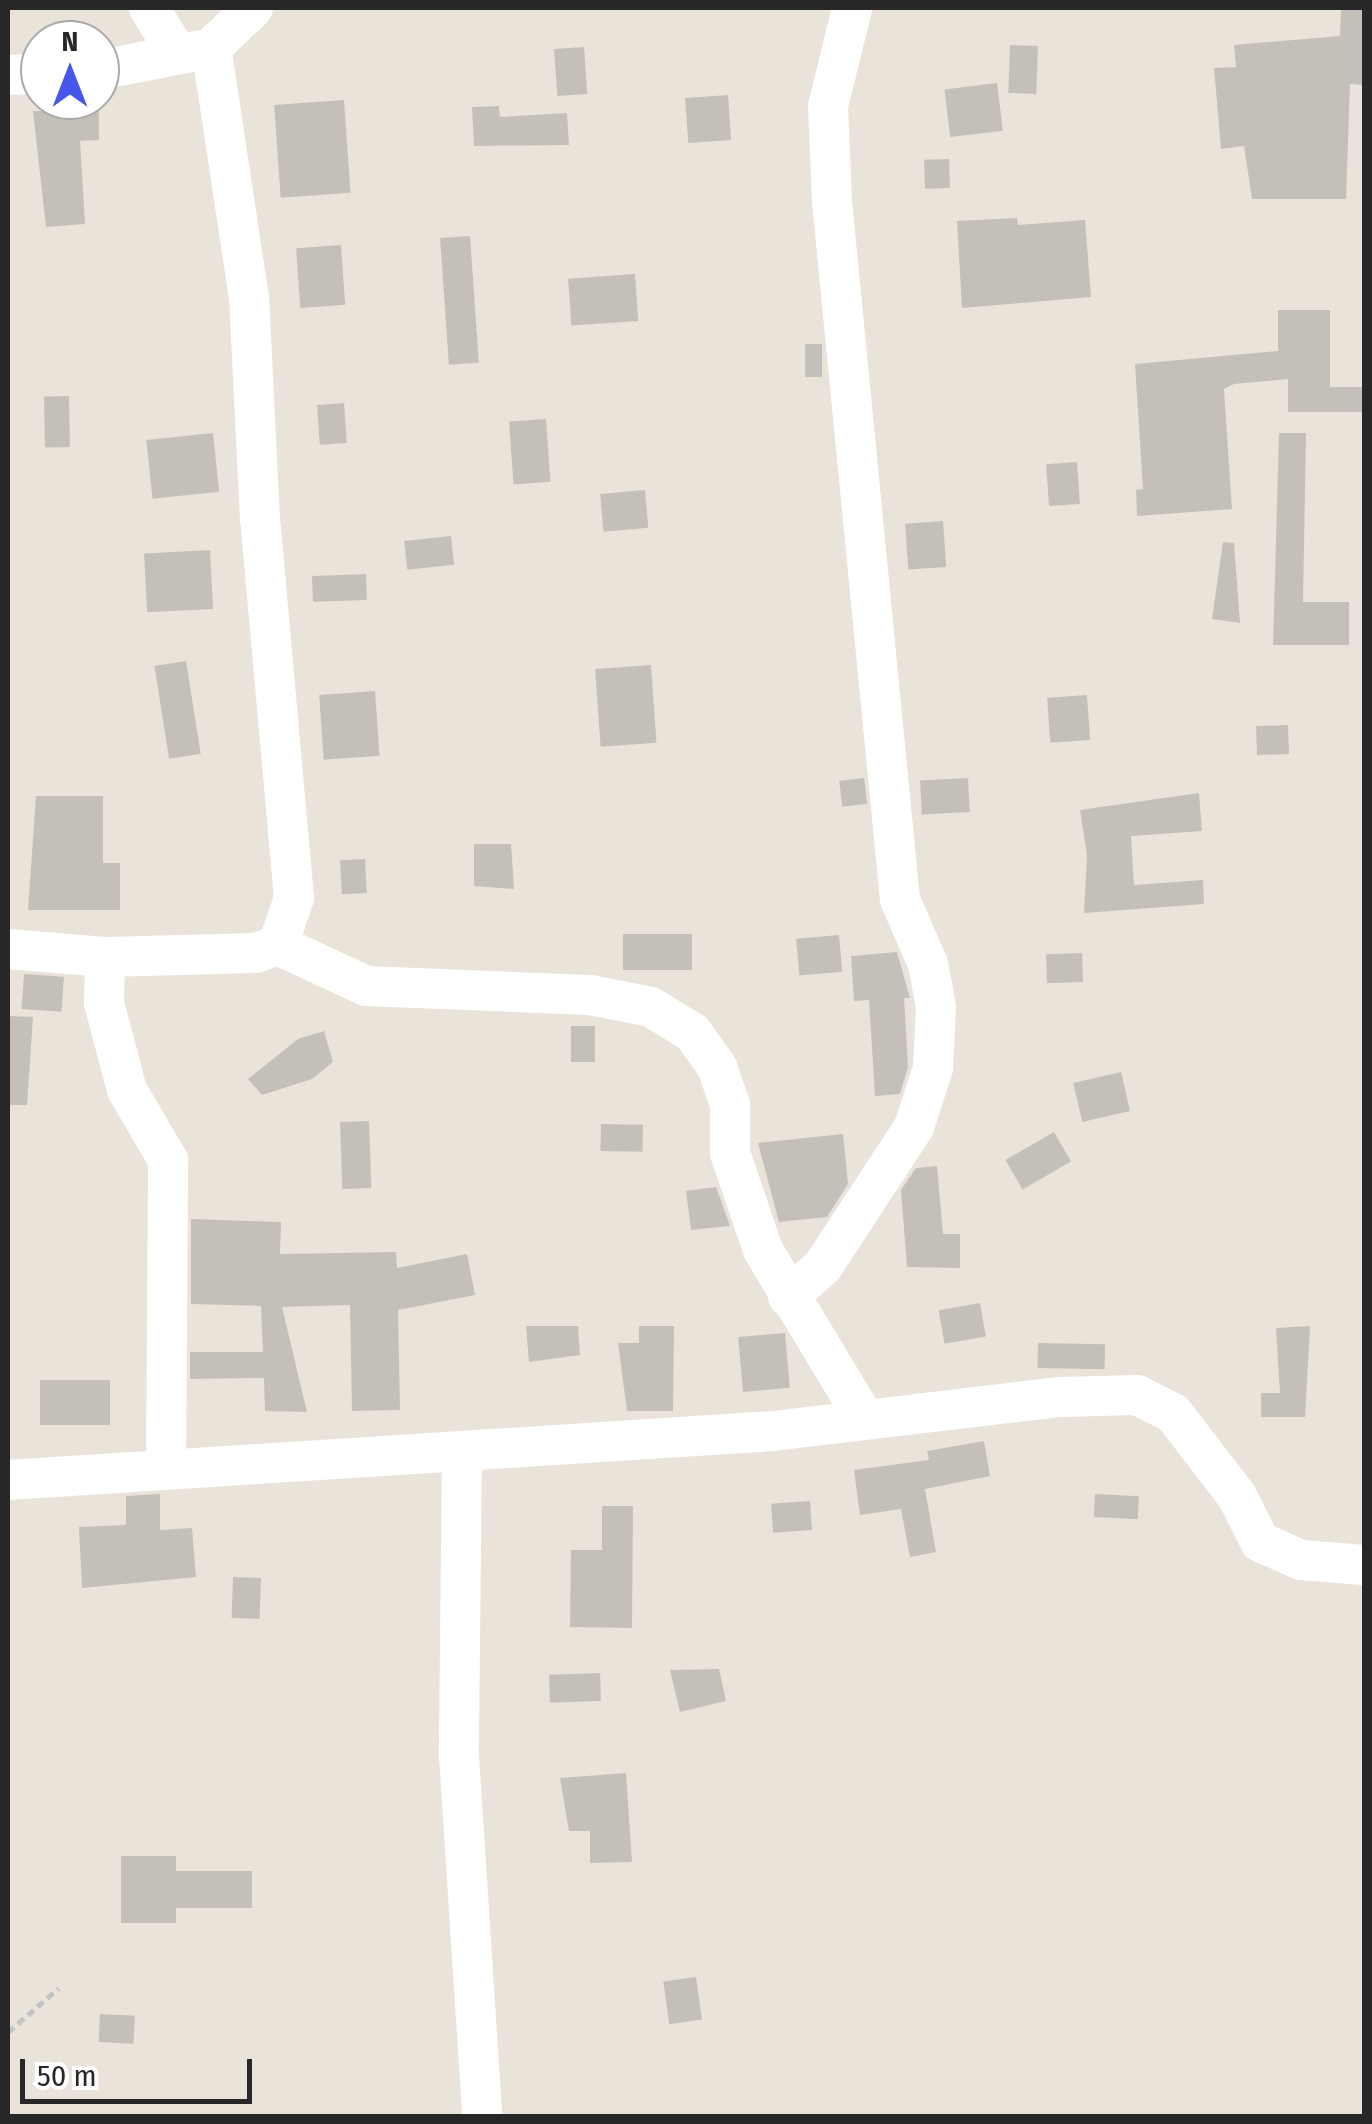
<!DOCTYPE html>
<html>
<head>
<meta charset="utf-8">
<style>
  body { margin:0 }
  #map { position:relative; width:1372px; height:2124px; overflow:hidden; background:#e9e3da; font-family:"Fira Sans Condensed",sans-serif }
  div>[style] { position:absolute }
  .building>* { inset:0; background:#c4c0b9; transform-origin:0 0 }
  .path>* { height:5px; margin-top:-2.5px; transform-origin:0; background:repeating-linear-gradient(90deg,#c3c3c3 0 8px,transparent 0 13px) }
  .minor>* { height:40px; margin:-20px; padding:0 20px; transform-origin:20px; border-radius:20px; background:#fff }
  span { translate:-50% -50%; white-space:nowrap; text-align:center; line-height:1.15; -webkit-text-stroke:8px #fff; paint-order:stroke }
  .frame { position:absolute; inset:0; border:10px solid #272727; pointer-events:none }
  .north { position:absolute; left:20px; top:20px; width:100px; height:100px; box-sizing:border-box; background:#fff; border:2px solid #a9a9a9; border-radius:50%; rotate:0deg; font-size:28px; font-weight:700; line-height:40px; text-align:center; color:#272727 }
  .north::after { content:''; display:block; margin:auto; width:35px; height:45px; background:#4757e9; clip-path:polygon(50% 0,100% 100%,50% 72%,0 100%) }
  .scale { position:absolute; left:20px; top:2059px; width:232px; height:45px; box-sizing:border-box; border:5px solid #272727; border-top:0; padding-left:12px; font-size:30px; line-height:35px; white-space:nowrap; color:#272727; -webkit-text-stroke:8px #fff; paint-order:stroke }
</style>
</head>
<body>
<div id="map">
  <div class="building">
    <i style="clip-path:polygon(1341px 8px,1364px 8px,1364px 85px,1350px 84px,1346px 199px,1252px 199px,1244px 146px,1221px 149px,1214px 68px,1236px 67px,1234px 45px,1340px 36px)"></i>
    <i style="left:1010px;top:45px;width:28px;height:48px;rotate:2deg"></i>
    <i style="left:584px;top:47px;width:47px;height:30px;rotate:86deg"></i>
    <i style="left:997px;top:83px;width:48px;height:53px;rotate:83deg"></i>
    <i style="left:728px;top:95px;width:45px;height:43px;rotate:86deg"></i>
    <i style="left:344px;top:100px;width:93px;height:70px;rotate:86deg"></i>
    <i style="clip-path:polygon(499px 106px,500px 117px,567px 113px,569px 145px,474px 146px,472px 107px)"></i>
    <i style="clip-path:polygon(99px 110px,99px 140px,80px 141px,85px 224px,46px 227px,33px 111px)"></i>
    <i style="left:949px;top:159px;width:29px;height:25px;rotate:88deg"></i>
    <i style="clip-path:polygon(1017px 218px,1018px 225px,1085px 220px,1091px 297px,962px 308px,957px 221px)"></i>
    <i style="left:470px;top:236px;width:127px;height:30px;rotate:86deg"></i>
    <i style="left:341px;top:245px;width:60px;height:45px;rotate:86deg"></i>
    <i style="left:635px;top:274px;width:47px;height:67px;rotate:86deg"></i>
    <i style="clip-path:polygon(1278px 310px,1330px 310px,1330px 387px,1364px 387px,1364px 412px,1288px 412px,1288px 379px,1234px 384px,1224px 389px,1232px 509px,1137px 516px,1136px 490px,1143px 489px,1135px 364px,1278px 351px)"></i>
    <i style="left:805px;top:344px;width:17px;height:33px"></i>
    <i style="left:69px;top:396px;width:51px;height:25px;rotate:89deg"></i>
    <i style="left:344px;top:403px;width:40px;height:27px;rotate:86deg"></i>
    <i style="left:546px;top:419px;width:63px;height:37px;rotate:86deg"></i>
    <i style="left:213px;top:433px;width:59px;height:67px;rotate:84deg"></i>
    <i style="clip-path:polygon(1279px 433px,1306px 433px,1303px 602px,1349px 602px,1349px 645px,1273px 645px)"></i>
    <i style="left:1077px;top:462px;width:42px;height:31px;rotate:86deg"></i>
    <i style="left:645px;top:490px;width:38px;height:45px;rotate:85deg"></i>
    <i style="left:943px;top:521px;width:46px;height:38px;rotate:86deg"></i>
    <i style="left:451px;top:536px;width:29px;height:47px;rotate:84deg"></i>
    <i style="clip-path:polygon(1223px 542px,1234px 543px,1240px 623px,1212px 619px)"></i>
    <i style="left:210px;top:550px;width:59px;height:66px;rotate:87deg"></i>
    <i style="left:366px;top:574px;width:26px;height:54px;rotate:88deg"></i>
    <i style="left:186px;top:661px;width:94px;height:32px;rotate:81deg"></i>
    <i style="left:651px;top:665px;width:78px;height:56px;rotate:86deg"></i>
    <i style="left:375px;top:691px;width:65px;height:56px;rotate:86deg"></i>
    <i style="left:1087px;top:695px;width:45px;height:40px;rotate:86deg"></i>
    <i style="left:1288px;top:725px;width:29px;height:32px;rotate:88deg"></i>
    <i style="left:864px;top:778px;width:26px;height:25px;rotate:83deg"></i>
    <i style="left:968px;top:778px;width:34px;height:48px;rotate:87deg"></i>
    <i style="clip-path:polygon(1199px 793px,1202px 831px,1131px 836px,1134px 885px,1203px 880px,1204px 904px,1084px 913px,1087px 856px,1080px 810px)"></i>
    <i style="clip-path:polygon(36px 796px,103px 796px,103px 863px,120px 863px,120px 910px,28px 910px)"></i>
    <i style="clip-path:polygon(474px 844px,511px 844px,514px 889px,474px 886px)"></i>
    <i style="left:365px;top:859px;width:34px;height:25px;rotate:87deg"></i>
    <i style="left:623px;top:934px;width:69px;height:36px"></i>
    <i style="left:839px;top:935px;width:37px;height:43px;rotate:85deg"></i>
    <i style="clip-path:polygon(897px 952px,910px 998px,904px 998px,908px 1067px,900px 1094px,875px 1096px,869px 1000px,854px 1001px,851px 956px)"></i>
    <i style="left:1082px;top:953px;width:29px;height:36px;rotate:88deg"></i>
    <i style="left:24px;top:974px;width:40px;height:35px;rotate:4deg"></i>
    <i style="clip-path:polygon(9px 1016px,33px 1017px,27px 1105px,8px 1105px)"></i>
    <i style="left:571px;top:1026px;width:24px;height:36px"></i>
    <i style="clip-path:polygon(324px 1031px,333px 1062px,312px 1079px,262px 1095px,248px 1079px,298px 1039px)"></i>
    <i style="left:1121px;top:1072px;width:40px;height:49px;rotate:77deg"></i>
    <i style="left:369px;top:1121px;width:67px;height:29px;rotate:88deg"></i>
    <i style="left:601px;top:1124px;width:42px;height:27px;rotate:1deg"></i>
    <i style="left:1054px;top:1132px;width:34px;height:56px;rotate:60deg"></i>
    <i style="clip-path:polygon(843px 1134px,848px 1184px,827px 1217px,779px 1222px,758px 1143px)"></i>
    <i style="clip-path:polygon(937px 1166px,943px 1234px,960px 1234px,960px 1268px,907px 1267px,901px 1190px,916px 1168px)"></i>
    <i style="clip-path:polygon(716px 1187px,730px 1226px,691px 1230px,686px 1191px)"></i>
    <i style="clip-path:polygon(191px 1219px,281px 1222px,280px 1254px,396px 1252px,397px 1268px,467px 1254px,475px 1295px,398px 1310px,400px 1410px,352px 1411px,350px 1305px,282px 1307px,307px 1412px,265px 1411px,264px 1378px,190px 1379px,190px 1352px,263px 1352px,261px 1306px,191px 1304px)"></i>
    <i style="left:980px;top:1303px;width:34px;height:42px;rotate:80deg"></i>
    <i style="clip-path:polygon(526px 1326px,578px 1326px,580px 1355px,529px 1362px)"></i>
    <i style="clip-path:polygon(639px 1326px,674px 1326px,673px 1411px,627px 1411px,618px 1343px,639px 1343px)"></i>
    <i style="clip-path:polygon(1310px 1326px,1305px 1417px,1261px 1417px,1261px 1393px,1280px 1393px,1276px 1328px)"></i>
    <i style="left:785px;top:1333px;width:55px;height:47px;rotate:85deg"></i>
    <i style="left:1038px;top:1343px;width:67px;height:25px;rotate:1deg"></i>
    <i style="left:40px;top:1380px;width:70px;height:45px"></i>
    <i style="clip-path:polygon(984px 1441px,990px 1476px,925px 1489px,936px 1552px,910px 1557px,901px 1509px,860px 1515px,854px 1470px,929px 1460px,927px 1451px)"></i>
    <i style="clip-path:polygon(160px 1494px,160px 1530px,192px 1528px,196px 1577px,82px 1588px,79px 1527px,126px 1525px,126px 1496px)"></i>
    <i style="left:1095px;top:1494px;width:44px;height:23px;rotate:3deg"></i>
    <i style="left:810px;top:1501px;width:29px;height:39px;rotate:86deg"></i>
    <i style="clip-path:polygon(602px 1506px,633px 1506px,632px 1628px,570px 1627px,571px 1550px,602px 1550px)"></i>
    <i style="left:233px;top:1577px;width:28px;height:41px;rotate:2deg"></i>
    <i style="clip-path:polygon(719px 1669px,726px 1701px,680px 1712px,670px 1670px)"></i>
    <i style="left:600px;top:1673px;width:28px;height:51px;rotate:88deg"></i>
    <i style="clip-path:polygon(626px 1773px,632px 1862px,590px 1863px,590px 1831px,569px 1831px,560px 1778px)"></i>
    <i style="clip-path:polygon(121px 1856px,176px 1856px,176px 1871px,252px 1871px,252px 1908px,176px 1908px,176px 1923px,121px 1923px)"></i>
    <i style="left:696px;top:1977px;width:43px;height:33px;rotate:82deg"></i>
    <i style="left:100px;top:2014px;width:35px;height:28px;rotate:3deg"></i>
  </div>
  <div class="path">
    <i style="left:8px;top:2032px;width:67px;rotate:-40.8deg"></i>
  </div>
  <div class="minor">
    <i style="left:149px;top:8px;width:55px;rotate:58.3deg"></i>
    <i style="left:100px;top:70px;width:113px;rotate:-11.2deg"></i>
    <i style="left:211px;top:48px;width:58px;rotate:-43.6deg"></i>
    <i style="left:8px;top:75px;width:32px;rotate:-2deg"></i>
    <i style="left:278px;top:945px;width:97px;rotate:25deg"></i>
    <i style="left:366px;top:986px;width:224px;rotate:2.3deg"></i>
    <i style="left:590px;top:995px;width:62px;rotate:11.1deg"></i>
    <i style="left:651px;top:1007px;width:49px;rotate:31.8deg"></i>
    <i style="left:693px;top:1033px;width:42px;rotate:54.8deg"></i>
    <i style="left:717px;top:1067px;width:39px;rotate:71deg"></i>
    <i style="left:730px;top:1104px;width:49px;rotate:90deg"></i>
    <i style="left:730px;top:1153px;width:102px;rotate:71.2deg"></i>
    <i style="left:763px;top:1250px;width:196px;rotate:59deg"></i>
    <i style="left:8px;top:949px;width:97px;rotate:4.7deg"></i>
    <i style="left:788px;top:1297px;width:47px;rotate:-41.5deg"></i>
    <i style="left:823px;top:1266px;width:166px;rotate:-56.8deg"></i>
    <i style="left:914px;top:1127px;width:62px;rotate:-72.1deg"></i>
    <i style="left:933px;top:1068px;width:61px;rotate:-87.2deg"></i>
    <i style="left:936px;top:1007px;width:44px;rotate:-100.5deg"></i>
    <i style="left:928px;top:964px;width:70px;rotate:-113.6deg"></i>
    <i style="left:900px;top:900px;width:702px;rotate:-95.56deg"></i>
    <i style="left:832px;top:201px;width:95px;rotate:-92.4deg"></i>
    <i style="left:828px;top:106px;width:100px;rotate:-76.1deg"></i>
    <i style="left:462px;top:1452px;width:304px;rotate:90.6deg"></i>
    <i style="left:459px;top:1756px;width:361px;rotate:86.3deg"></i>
    <i style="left:166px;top:1468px;width:308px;rotate:-89.6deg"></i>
    <i style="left:168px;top:1160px;width:81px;rotate:-120.4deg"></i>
    <i style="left:127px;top:1090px;width:90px;rotate:-104.8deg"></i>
    <i style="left:104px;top:1003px;width:46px;rotate:-88.8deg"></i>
    <i style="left:105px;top:957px;width:150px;rotate:-1.5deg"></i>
    <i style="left:255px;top:953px;width:24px;rotate:-19deg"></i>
    <i style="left:278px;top:945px;width:50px;rotate:-71.2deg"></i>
    <i style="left:294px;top:898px;width:380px;rotate:-95.1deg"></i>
    <i style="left:260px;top:520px;width:222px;rotate:-92.8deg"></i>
    <i style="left:249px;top:298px;width:253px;rotate:-98.6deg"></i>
    <i style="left:8px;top:1480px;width:767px;rotate:-3.66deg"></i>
    <i style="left:773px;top:1431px;width:289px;rotate:-6.8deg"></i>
    <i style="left:1060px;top:1397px;width:77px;rotate:-1.5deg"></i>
    <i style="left:1137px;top:1395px;width:40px;rotate:26.6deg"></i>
    <i style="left:1173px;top:1413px;width:105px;rotate:52.4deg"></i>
    <i style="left:1237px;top:1496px;width:51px;rotate:63.4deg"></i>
    <i style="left:1260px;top:1542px;width:45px;rotate:23.7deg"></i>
    <i style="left:1301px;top:1560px;width:63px;rotate:4.5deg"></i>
  </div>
  <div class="frame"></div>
  <div class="north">N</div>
  <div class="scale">50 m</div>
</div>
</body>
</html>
